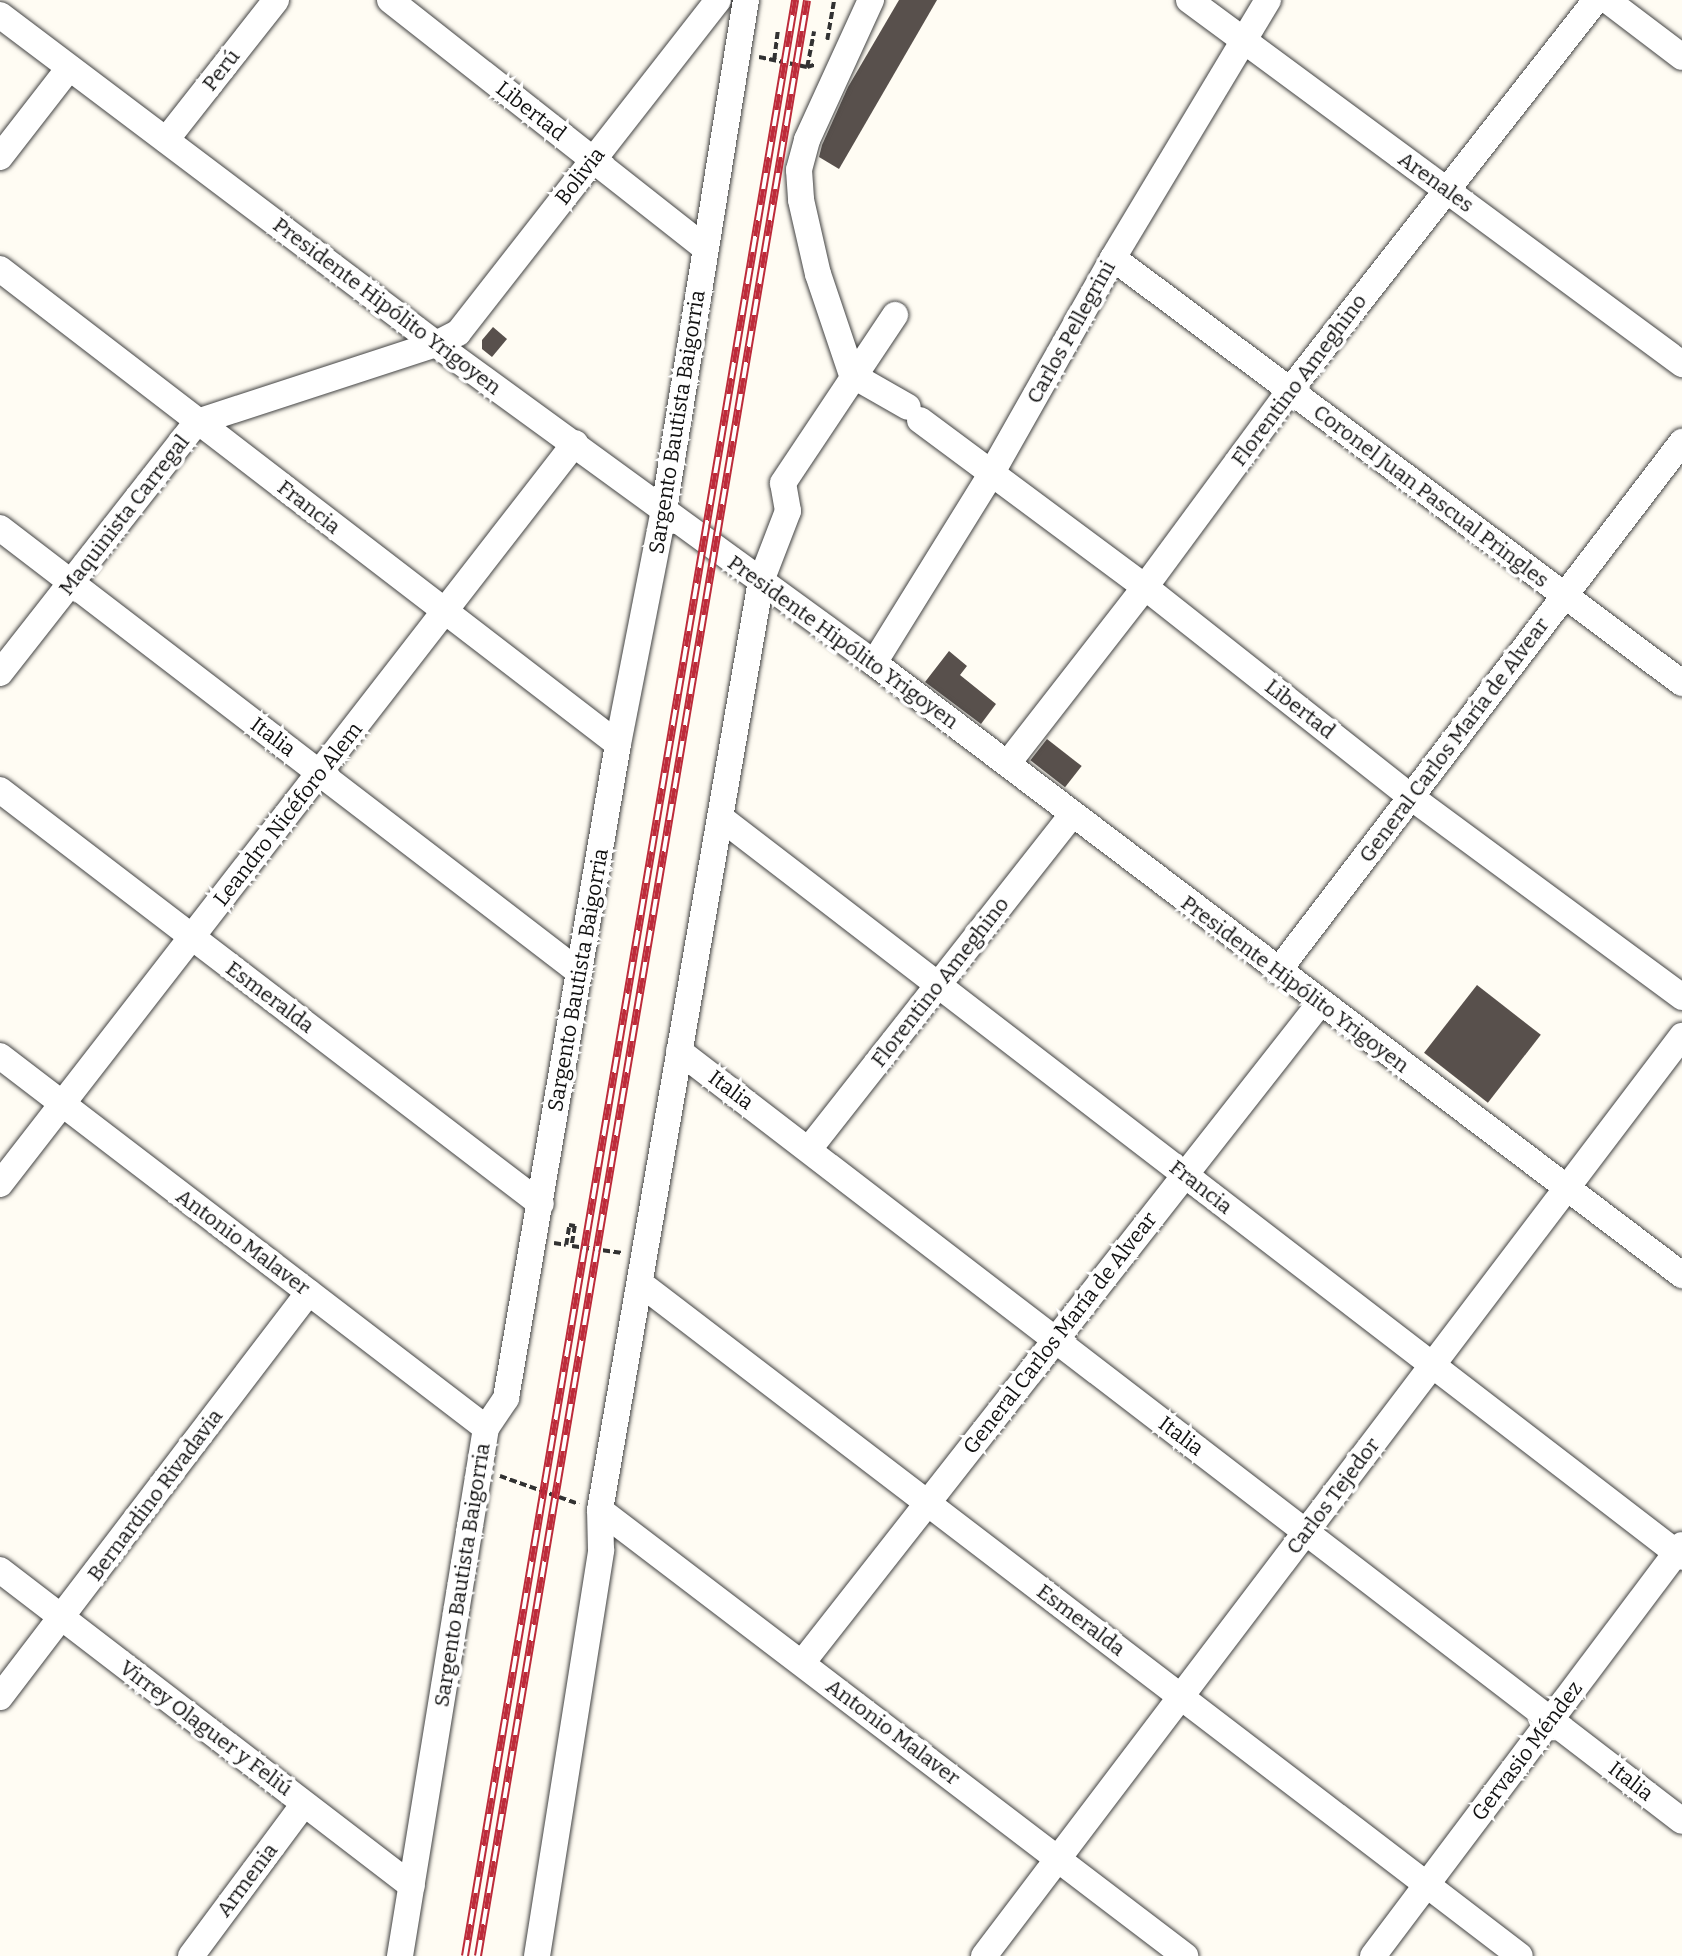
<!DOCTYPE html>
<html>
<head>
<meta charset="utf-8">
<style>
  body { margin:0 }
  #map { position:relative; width:1682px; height:1956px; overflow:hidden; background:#fffcf3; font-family:Bitter,serif }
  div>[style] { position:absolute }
  .building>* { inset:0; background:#58504c; transform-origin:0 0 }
  .path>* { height:3.5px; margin-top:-1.75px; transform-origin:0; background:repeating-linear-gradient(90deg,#323232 0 7px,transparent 0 10.5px) }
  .roads { filter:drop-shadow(0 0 2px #434343) drop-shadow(0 0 2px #434343) }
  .minor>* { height:26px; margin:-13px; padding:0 13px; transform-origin:13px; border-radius:13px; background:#fff }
  .rail>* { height:8px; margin-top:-4px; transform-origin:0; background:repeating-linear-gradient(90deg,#fff 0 16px,#bd2b3a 0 32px); box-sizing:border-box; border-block:2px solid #bd2b3a }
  span { translate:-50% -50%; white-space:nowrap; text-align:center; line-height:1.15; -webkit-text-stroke:7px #fff; paint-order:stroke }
  .street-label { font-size:21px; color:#101010 }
</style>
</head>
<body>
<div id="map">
  <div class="building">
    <i style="clip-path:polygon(899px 0,937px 0,839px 169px,819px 157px,822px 145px,848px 87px)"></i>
    <i style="clip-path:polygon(493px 327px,507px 339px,492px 357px,482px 349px,482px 340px)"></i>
    <i style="clip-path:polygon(949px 651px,967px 666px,960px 675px,996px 704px,981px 724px,925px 682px)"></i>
    <i style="left:1047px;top:739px;width:44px;height:27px;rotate:38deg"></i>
    <i style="left:1477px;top:985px;width:81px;height:86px;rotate:38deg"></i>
  </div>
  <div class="path">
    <i style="left:827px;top:40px;width:41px;rotate:-80.1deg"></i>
    <i style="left:759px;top:57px;width:49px;rotate:11.8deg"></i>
    <i style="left:807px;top:67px;width:10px;rotate:-17deg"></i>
    <i style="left:774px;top:60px;width:31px;rotate:-83deg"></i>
    <i style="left:807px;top:67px;width:36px;rotate:-79deg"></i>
    <i style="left:554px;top:1243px;width:12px;rotate:9deg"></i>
    <i style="left:566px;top:1245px;width:20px;rotate:-81deg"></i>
    <i style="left:569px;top:1225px;width:6px;rotate:9deg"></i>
    <i style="left:575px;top:1226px;width:20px;rotate:99deg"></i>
    <i style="left:572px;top:1246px;width:51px;rotate:7.8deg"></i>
    <i style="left:500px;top:1476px;width:84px;rotate:19.5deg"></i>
  </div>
  <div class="roads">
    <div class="minor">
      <i style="left:390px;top:0;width:401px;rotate:38.2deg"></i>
      <i style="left:871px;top:0;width:154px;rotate:114.6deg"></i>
      <i style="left:807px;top:140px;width:31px;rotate:105deg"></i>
      <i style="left:799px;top:170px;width:30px;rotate:86deg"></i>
      <i style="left:801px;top:200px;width:76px;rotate:77.1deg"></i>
      <i style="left:818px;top:274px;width:107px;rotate:71.4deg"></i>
      <i style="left:852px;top:375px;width:64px;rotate:29.7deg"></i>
      <i style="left:1189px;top:0;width:613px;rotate:36.44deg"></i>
      <i style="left:1607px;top:0;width:94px;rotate:37.2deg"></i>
      <i style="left:0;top:15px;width:546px;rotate:37.04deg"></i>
      <i style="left:436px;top:344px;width:542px;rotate:36.07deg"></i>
      <i style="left:874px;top:663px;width:1014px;rotate:37.14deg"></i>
      <i style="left:166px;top:140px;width:178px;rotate:-51.8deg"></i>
      <i style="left:0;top:157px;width:113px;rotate:-52.2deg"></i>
      <i style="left:1113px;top:258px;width:710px;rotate:36.76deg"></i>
      <i style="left:0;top:269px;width:779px;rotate:37.55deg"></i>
      <i style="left:920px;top:420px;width:280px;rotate:36.6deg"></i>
      <i style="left:1145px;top:587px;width:339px;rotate:38.3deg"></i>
      <i style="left:1411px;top:797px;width:337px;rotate:36.4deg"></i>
      <i style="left:0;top:528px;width:730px;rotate:37.48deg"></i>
      <i style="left:874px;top:663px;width:222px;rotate:-58.2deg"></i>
      <i style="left:991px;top:474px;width:248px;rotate:-60.5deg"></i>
      <i style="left:1113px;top:258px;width:301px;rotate:-59deg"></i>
      <i style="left:0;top:673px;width:319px;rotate:-51.9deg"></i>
      <i style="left:197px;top:422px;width:251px;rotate:-18.1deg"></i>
      <i style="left:436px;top:344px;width:25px;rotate:-27deg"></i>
      <i style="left:458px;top:333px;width:422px;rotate:-52deg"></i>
      <i style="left:1008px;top:763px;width:223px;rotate:-52.1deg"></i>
      <i style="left:1145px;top:587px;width:246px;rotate:-53.6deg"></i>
      <i style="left:1291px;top:389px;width:494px;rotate:-51.9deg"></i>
      <i style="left:0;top:790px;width:681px;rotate:37.43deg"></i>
      <i style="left:721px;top:818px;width:1212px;rotate:37.56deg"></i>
      <i style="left:1278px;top:971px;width:666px;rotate:-52.63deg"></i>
      <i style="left:679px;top:1051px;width:1264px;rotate:37.51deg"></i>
      <i style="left:0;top:1056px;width:612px;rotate:37.43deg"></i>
      <i style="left:809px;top:1149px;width:425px;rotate:-51.8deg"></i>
      <i style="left:0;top:1184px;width:938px;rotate:-52.19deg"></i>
      <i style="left:641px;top:1284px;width:1106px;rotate:37.4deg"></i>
      <i style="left:600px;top:1510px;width:736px;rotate:37.32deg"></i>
      <i style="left:0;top:1570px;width:519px;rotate:37.49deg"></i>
      <i style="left:802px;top:1663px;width:839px;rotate:-51.87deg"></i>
      <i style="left:0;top:1697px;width:509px;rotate:-52.66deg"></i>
      <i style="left:191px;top:1956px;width:189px;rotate:-53.4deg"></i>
      <i style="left:400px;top:1956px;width:535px;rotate:-80.75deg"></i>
      <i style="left:486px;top:1428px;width:36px;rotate:-56deg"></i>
      <i style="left:506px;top:1398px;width:664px;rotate:-80.28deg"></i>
      <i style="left:618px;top:744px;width:239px;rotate:-78.9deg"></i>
      <i style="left:664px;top:509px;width:516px;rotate:-80.85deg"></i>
      <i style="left:537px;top:1956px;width:411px;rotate:-81deg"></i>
      <i style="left:601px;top:1550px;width:40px;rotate:-91.4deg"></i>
      <i style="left:600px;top:1510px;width:943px;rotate:-80.17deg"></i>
      <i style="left:761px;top:581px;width:75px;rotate:-68.9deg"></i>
      <i style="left:788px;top:511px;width:28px;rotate:-100deg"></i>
      <i style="left:783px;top:483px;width:202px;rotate:-56.3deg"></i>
      <i style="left:984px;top:1956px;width:1155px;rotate:-52.81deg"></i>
      <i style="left:1373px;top:1956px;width:514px;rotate:-53.06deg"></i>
    </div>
  </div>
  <div class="rail">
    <i style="left:465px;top:1956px;width:1984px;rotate:-80.42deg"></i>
    <i style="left:478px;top:1956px;width:1983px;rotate:-80.45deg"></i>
  </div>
  <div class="street-label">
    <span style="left:221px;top:70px;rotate:-52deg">Perú</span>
    <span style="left:531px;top:111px;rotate:38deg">Libertad</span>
    <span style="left:580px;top:176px;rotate:-52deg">Bolivia</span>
    <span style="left:1436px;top:182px;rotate:36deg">Arenales</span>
    <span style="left:387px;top:306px;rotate:37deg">Presidente Hipólito Yrigoyen</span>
    <span style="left:1071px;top:332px;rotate:-61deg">Carlos Pellegrini</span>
    <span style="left:1299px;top:380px;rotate:-53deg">Florentino Ameghino</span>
    <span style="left:677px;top:422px;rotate:-81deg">Sargento Bautista Baigorria</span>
    <span style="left:1431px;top:496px;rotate:37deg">Coronel Juan Pascual Pringles</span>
    <span style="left:309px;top:507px;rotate:38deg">Francia</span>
    <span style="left:124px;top:515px;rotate:-52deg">Maquinista Carregal</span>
    <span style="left:843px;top:642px;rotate:36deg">Presidente Hipólito Yrigoyen</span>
    <span style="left:1300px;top:709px;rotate:38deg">Libertad</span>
    <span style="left:273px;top:737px;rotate:37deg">Italia</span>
    <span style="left:1454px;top:740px;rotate:-53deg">General Carlos María de Alvear</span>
    <span style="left:288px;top:814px;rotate:-52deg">Leandro Nicéforo Alem</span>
    <span style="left:578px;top:980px;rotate:-80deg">Sargento Bautista Baigorria</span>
    <span style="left:940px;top:982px;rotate:-52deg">Florentino Ameghino</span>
    <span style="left:1295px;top:984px;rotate:37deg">Presidente Hipólito Yrigoyen</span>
    <span style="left:270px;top:997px;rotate:37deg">Esmeralda</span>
    <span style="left:731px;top:1090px;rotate:37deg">Italia</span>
    <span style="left:1201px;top:1187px;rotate:38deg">Francia</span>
    <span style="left:243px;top:1242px;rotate:37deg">Antonio Malaver</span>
    <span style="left:1060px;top:1333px;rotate:-52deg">General Carlos María de Alvear</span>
    <span style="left:1181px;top:1436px;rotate:37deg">Italia</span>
    <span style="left:155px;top:1495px;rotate:-53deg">Bernardino Rivadavia</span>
    <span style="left:1333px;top:1496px;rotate:-53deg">Carlos Tejedor</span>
    <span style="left:462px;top:1575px;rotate:-81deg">Sargento Bautista Baigorria</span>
    <span style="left:1081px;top:1620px;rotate:37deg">Esmeralda</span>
    <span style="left:206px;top:1728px;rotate:37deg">Virrey Olaguer y Feliú</span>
    <span style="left:893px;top:1732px;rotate:37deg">Antonio Malaver</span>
    <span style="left:1527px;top:1751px;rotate:-53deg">Gervasio Méndez</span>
    <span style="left:1631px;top:1781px;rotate:38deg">Italia</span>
    <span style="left:247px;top:1880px;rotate:-53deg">Armenia</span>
  </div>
</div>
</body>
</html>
